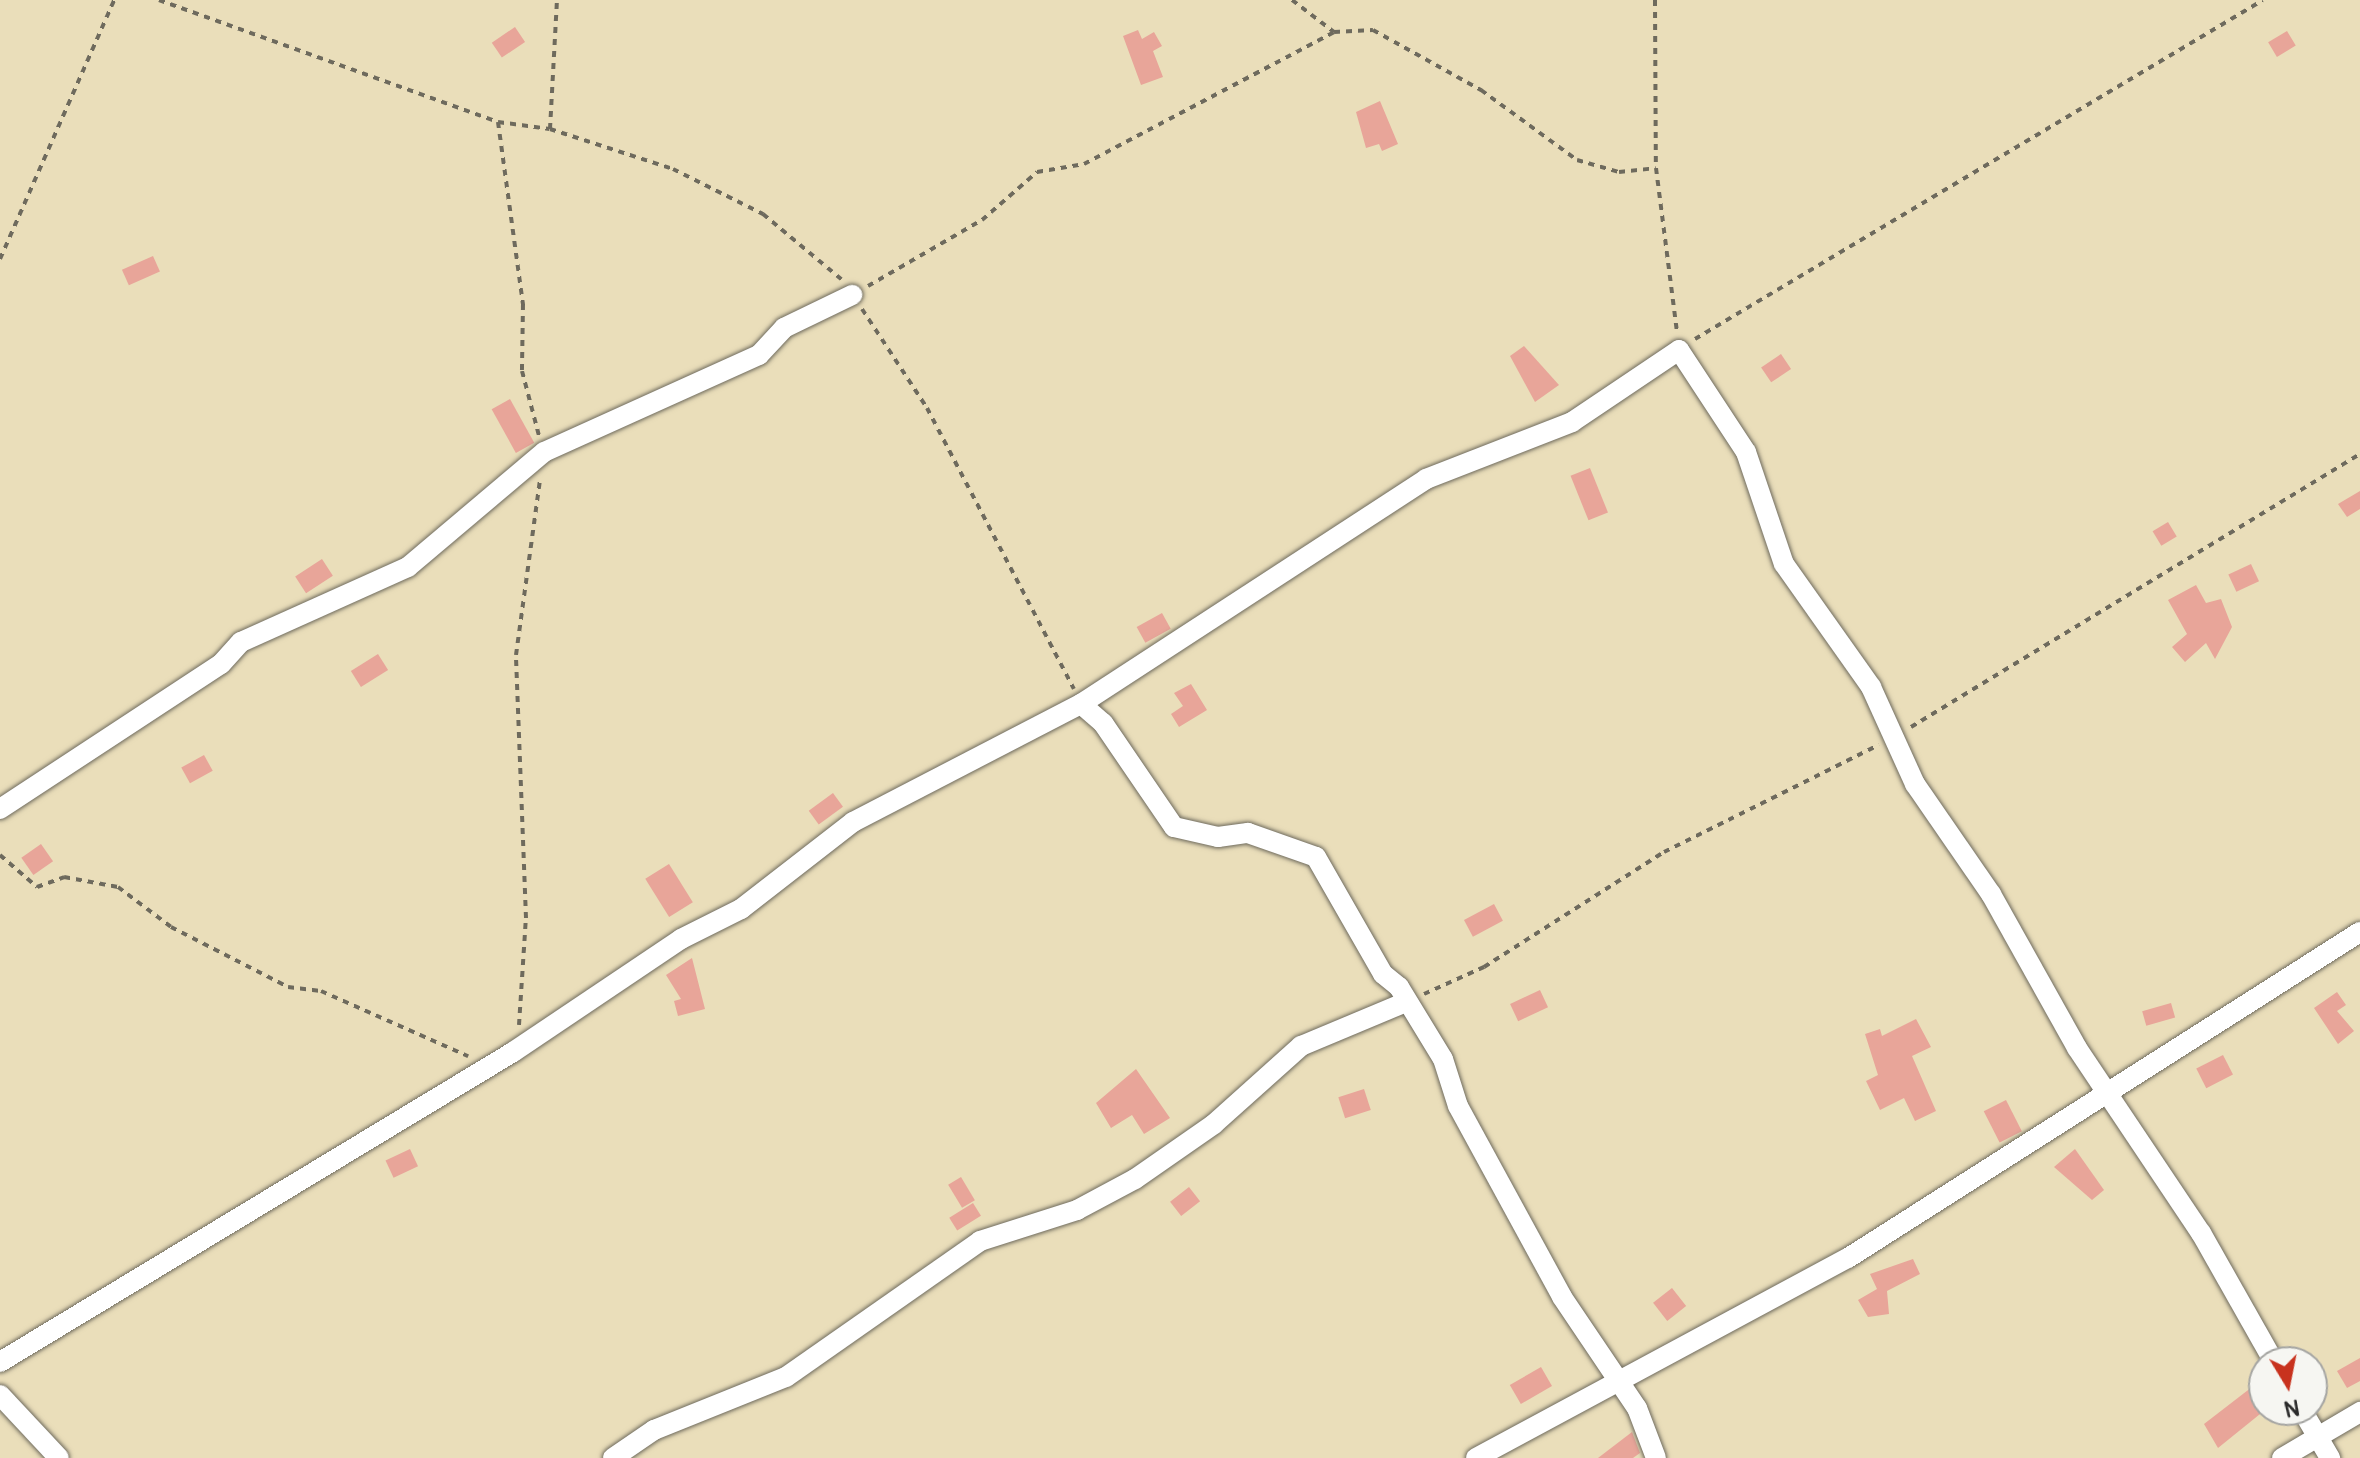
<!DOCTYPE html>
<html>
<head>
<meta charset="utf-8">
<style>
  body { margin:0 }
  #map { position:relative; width:2360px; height:1458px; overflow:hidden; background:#eadeba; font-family:Pangolin,sans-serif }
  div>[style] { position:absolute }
  .building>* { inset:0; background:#e8a599; transform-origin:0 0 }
  .path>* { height:4px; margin-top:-2px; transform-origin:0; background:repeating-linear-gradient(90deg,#6e6a5d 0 6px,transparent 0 12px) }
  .roads { filter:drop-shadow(0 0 2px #6e6a5d) drop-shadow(0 0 2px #6e6a5d) }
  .street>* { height:20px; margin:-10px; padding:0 10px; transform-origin:10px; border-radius:10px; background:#fff }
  span { translate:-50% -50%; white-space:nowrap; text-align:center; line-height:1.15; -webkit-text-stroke:7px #f6f6f2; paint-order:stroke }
  .north { position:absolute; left:2248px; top:1346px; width:80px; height:80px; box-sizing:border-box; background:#f6f6f2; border:2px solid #a5a5a2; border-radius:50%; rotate:170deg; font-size:22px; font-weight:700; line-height:32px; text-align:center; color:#2b2b2b }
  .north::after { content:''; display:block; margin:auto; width:28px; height:36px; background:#c8321e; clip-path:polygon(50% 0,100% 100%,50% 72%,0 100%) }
</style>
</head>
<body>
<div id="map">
  <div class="building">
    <i style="left:515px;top:27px;width:18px;height:28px;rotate:56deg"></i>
    <i style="clip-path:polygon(1138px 30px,1142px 39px,1154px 32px,1162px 46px,1153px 51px,1163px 77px,1141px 85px,1123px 36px)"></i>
    <i style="left:2287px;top:31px;width:17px;height:22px;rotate:59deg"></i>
    <i style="clip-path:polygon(1380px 101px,1398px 144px,1382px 151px,1379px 144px,1366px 148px,1356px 112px)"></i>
    <i style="left:153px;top:256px;width:17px;height:34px;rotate:66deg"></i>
    <i style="clip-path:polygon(1524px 346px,1559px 385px,1535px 402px,1510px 356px)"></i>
    <i style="left:1781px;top:354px;width:18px;height:24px;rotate:56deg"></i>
    <i style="left:510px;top:399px;width:50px;height:21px;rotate:61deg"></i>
    <i style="left:1590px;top:468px;width:48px;height:21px;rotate:68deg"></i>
    <i style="clip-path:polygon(2360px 491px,2360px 509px,2347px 517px,2338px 504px)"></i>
    <i style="left:2168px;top:522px;width:17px;height:18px;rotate:59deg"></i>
    <i style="left:322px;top:559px;width:20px;height:32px;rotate:57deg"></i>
    <i style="left:2251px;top:564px;width:19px;height:25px;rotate:65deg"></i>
    <i style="clip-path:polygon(2196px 585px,2206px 603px,2221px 599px,2232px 627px,2215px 659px,2206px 643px,2185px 662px,2172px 647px,2187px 634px,2168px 600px)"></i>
    <i style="left:1162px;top:613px;width:18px;height:29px;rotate:61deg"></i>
    <i style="left:378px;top:654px;width:19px;height:32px;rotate:58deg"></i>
    <i style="clip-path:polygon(1191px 684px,1207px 710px,1179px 727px,1171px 714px,1183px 706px,1174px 693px)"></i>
    <i style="left:204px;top:755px;width:18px;height:26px;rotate:61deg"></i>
    <i style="left:833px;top:793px;width:17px;height:30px;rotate:54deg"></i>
    <i style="left:41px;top:844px;width:21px;height:24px;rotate:55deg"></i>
    <i style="left:669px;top:864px;width:45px;height:28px;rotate:58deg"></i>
    <i style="left:1494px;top:904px;width:19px;height:34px;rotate:62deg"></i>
    <i style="clip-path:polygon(692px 958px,705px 1009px,678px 1016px,674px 1001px,681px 999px,666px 975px)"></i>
    <i style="left:1540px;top:990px;width:19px;height:33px;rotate:65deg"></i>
    <i style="clip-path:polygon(2337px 992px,2346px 1005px,2337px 1011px,2354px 1031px,2338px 1044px,2314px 1008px)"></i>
    <i style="left:2171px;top:1003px;width:15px;height:30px;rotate:74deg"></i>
    <i style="clip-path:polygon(1916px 1019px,1931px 1047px,1912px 1056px,1936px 1111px,1915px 1121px,1904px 1098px,1880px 1110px,1866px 1081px,1878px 1075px,1865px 1034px,1880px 1029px,1882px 1036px)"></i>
    <i style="left:2223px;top:1055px;width:22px;height:30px;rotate:63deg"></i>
    <i style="clip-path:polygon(1136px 1069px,1170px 1118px,1144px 1134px,1132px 1115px,1111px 1128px,1096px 1103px)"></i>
    <i style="left:1364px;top:1089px;width:22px;height:27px;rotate:72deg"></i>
    <i style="left:2006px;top:1100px;width:35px;height:25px;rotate:63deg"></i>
    <i style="left:410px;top:1149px;width:19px;height:27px;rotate:65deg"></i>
    <i style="clip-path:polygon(2075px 1149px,2104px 1190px,2092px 1200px,2054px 1167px)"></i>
    <i style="left:961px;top:1177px;width:27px;height:15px;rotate:59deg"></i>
    <i style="left:1189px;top:1187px;width:18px;height:24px;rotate:52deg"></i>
    <i style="left:973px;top:1203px;width:15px;height:28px;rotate:58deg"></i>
    <i style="clip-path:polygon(1913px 1259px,1920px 1274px,1887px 1291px,1889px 1314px,1868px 1317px,1858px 1300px,1877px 1289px,1870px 1274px)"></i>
    <i style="left:1672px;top:1288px;width:23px;height:24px;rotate:52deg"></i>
    <i style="clip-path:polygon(2360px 1358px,2360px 1381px,2347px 1388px,2337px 1371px)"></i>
    <i style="left:1541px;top:1367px;width:22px;height:36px;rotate:60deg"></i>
    <i style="clip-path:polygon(2252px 1387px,2265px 1410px,2218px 1448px,2204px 1424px)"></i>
    <i style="clip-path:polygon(1632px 1432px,1640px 1453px,1633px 1458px,1598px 1458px)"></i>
  </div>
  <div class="path">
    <i style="left:159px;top:0;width:360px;rotate:19.8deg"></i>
    <i style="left:498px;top:122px;width:52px;rotate:7.7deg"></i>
    <i style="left:550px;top:129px;width:129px;rotate:18deg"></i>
    <i style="left:673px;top:169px;width:101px;rotate:26.6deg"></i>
    <i style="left:763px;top:214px;width:102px;rotate:39.8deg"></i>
    <i style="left:1292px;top:0;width:53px;rotate:37.3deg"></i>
    <i style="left:1334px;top:32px;width:39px;rotate:-3deg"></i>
    <i style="left:1373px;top:30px;width:124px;rotate:29.1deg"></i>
    <i style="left:1481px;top:90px;width:119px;rotate:36.1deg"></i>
    <i style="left:1577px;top:160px;width:44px;rotate:15.9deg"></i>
    <i style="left:1619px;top:172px;width:37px;rotate:-6deg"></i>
    <i style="left:1655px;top:0;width:168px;rotate:89.7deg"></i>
    <i style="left:1656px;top:168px;width:165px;rotate:82.7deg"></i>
    <i style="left:498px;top:122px;width:184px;rotate:82.2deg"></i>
    <i style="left:523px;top:304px;width:67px;rotate:90.9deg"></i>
    <i style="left:522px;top:371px;width:67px;rotate:75.3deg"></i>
    <i style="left:550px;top:129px;width:129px;rotate:-86.9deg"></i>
    <i style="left:0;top:259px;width:283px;rotate:-66.2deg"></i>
    <i style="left:868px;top:286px;width:132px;rotate:-30.1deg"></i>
    <i style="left:982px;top:220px;width:73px;rotate:-41.1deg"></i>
    <i style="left:1037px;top:172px;width:48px;rotate:-9.7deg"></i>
    <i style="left:1084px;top:164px;width:283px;rotate:-27.8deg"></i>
    <i style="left:862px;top:309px;width:118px;rotate:56.7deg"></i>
    <i style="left:927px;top:408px;width:317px;rotate:62.4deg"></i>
    <i style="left:1695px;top:339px;width:661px;rotate:-30.83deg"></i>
    <i style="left:1911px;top:727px;width:525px;rotate:-31.3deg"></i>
    <i style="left:0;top:855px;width:49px;rotate:40.9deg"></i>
    <i style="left:37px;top:887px;width:29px;rotate:-20deg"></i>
    <i style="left:64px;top:877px;width:55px;rotate:10.5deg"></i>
    <i style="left:118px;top:887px;width:66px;rotate:37deg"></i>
    <i style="left:171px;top:927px;width:131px;rotate:27.1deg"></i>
    <i style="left:288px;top:987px;width:33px;rotate:7deg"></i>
    <i style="left:321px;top:991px;width:161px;rotate:23.9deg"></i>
    <i style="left:1424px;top:994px;width:66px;rotate:-24.2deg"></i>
    <i style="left:1484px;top:967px;width:214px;rotate:-32.6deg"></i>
    <i style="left:1664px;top:852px;width:240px;rotate:-26.5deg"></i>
    <i style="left:519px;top:1025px;width:107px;rotate:-86.3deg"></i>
    <i style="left:526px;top:918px;width:263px;rotate:-92.2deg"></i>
    <i style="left:516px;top:655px;width:177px;rotate:-82.2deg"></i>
  </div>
  <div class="roads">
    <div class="street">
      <i style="left:1081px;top:704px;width:29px;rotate:41deg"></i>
      <i style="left:1103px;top:723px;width:126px;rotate:55.7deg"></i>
      <i style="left:1174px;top:827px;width:45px;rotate:12.8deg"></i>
      <i style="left:1218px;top:837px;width:30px;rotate:-8deg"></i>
      <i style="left:1248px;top:833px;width:72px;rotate:19.4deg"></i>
      <i style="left:1316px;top:857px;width:135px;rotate:60.2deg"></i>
      <i style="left:1383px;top:974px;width:21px;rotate:39deg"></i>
      <i style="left:1399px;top:987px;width:84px;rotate:58.6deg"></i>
      <i style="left:1443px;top:1059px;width:49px;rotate:72.3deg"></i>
      <i style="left:1458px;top:1106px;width:217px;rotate:61.4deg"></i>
      <i style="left:1562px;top:1297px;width:134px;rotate:56deg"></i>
      <i style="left:1637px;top:1408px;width:53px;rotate:69.2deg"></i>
      <i style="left:0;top:809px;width:264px;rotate:-33.3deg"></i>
      <i style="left:221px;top:664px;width:30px;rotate:-48deg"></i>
      <i style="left:241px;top:642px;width:183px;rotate:-24.2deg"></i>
      <i style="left:408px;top:567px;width:178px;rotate:-40.2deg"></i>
      <i style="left:544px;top:452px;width:236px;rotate:-24.3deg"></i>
      <i style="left:759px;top:355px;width:37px;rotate:-47deg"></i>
      <i style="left:784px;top:328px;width:76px;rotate:-25.9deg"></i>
      <i style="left:0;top:1362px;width:599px;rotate:-31.14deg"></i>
      <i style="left:513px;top:1052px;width:202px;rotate:-33.9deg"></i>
      <i style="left:681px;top:939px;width:67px;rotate:-26.6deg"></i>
      <i style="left:741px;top:909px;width:142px;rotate:-37.8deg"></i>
      <i style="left:853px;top:822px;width:257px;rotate:-27.4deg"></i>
      <i style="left:1081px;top:704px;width:412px;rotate:-33.1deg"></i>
      <i style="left:1426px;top:479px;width:157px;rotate:-21.3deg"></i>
      <i style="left:1572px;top:422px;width:129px;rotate:-33.9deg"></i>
      <i style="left:1679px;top:350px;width:122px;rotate:56.7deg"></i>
      <i style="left:1746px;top:452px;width:118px;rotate:71.3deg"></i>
      <i style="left:1784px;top:564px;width:151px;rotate:54.7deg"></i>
      <i style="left:1871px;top:687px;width:107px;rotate:65.6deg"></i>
      <i style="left:1915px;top:784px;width:134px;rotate:55.4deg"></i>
      <i style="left:1991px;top:894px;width:176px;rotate:60.8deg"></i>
      <i style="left:2077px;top:1048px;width:223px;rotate:56.2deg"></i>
      <i style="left:2201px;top:1233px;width:148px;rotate:60.5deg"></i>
      <i style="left:0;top:1395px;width:86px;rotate:46.9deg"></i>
      <i style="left:2302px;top:1410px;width:56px;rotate:59.7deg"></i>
      <i style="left:613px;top:1458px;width:50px;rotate:-34.3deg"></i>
      <i style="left:654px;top:1430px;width:142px;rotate:-21.9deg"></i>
      <i style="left:786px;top:1377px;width:237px;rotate:-35deg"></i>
      <i style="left:980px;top:1241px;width:102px;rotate:-17.7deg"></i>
      <i style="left:1077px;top:1210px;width:66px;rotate:-28.1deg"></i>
      <i style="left:1135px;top:1179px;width:96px;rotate:-34.8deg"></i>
      <i style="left:1214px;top:1124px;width:117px;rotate:-41.9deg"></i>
      <i style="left:1301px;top:1046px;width:114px;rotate:-22.7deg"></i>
      <i style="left:1476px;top:1458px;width:422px;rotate:-28.3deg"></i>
      <i style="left:1848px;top:1258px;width:607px;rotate:-32.49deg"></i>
      <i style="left:2282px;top:1458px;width:91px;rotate:-30.5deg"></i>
    </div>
  </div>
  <div class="north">N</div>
</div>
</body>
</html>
